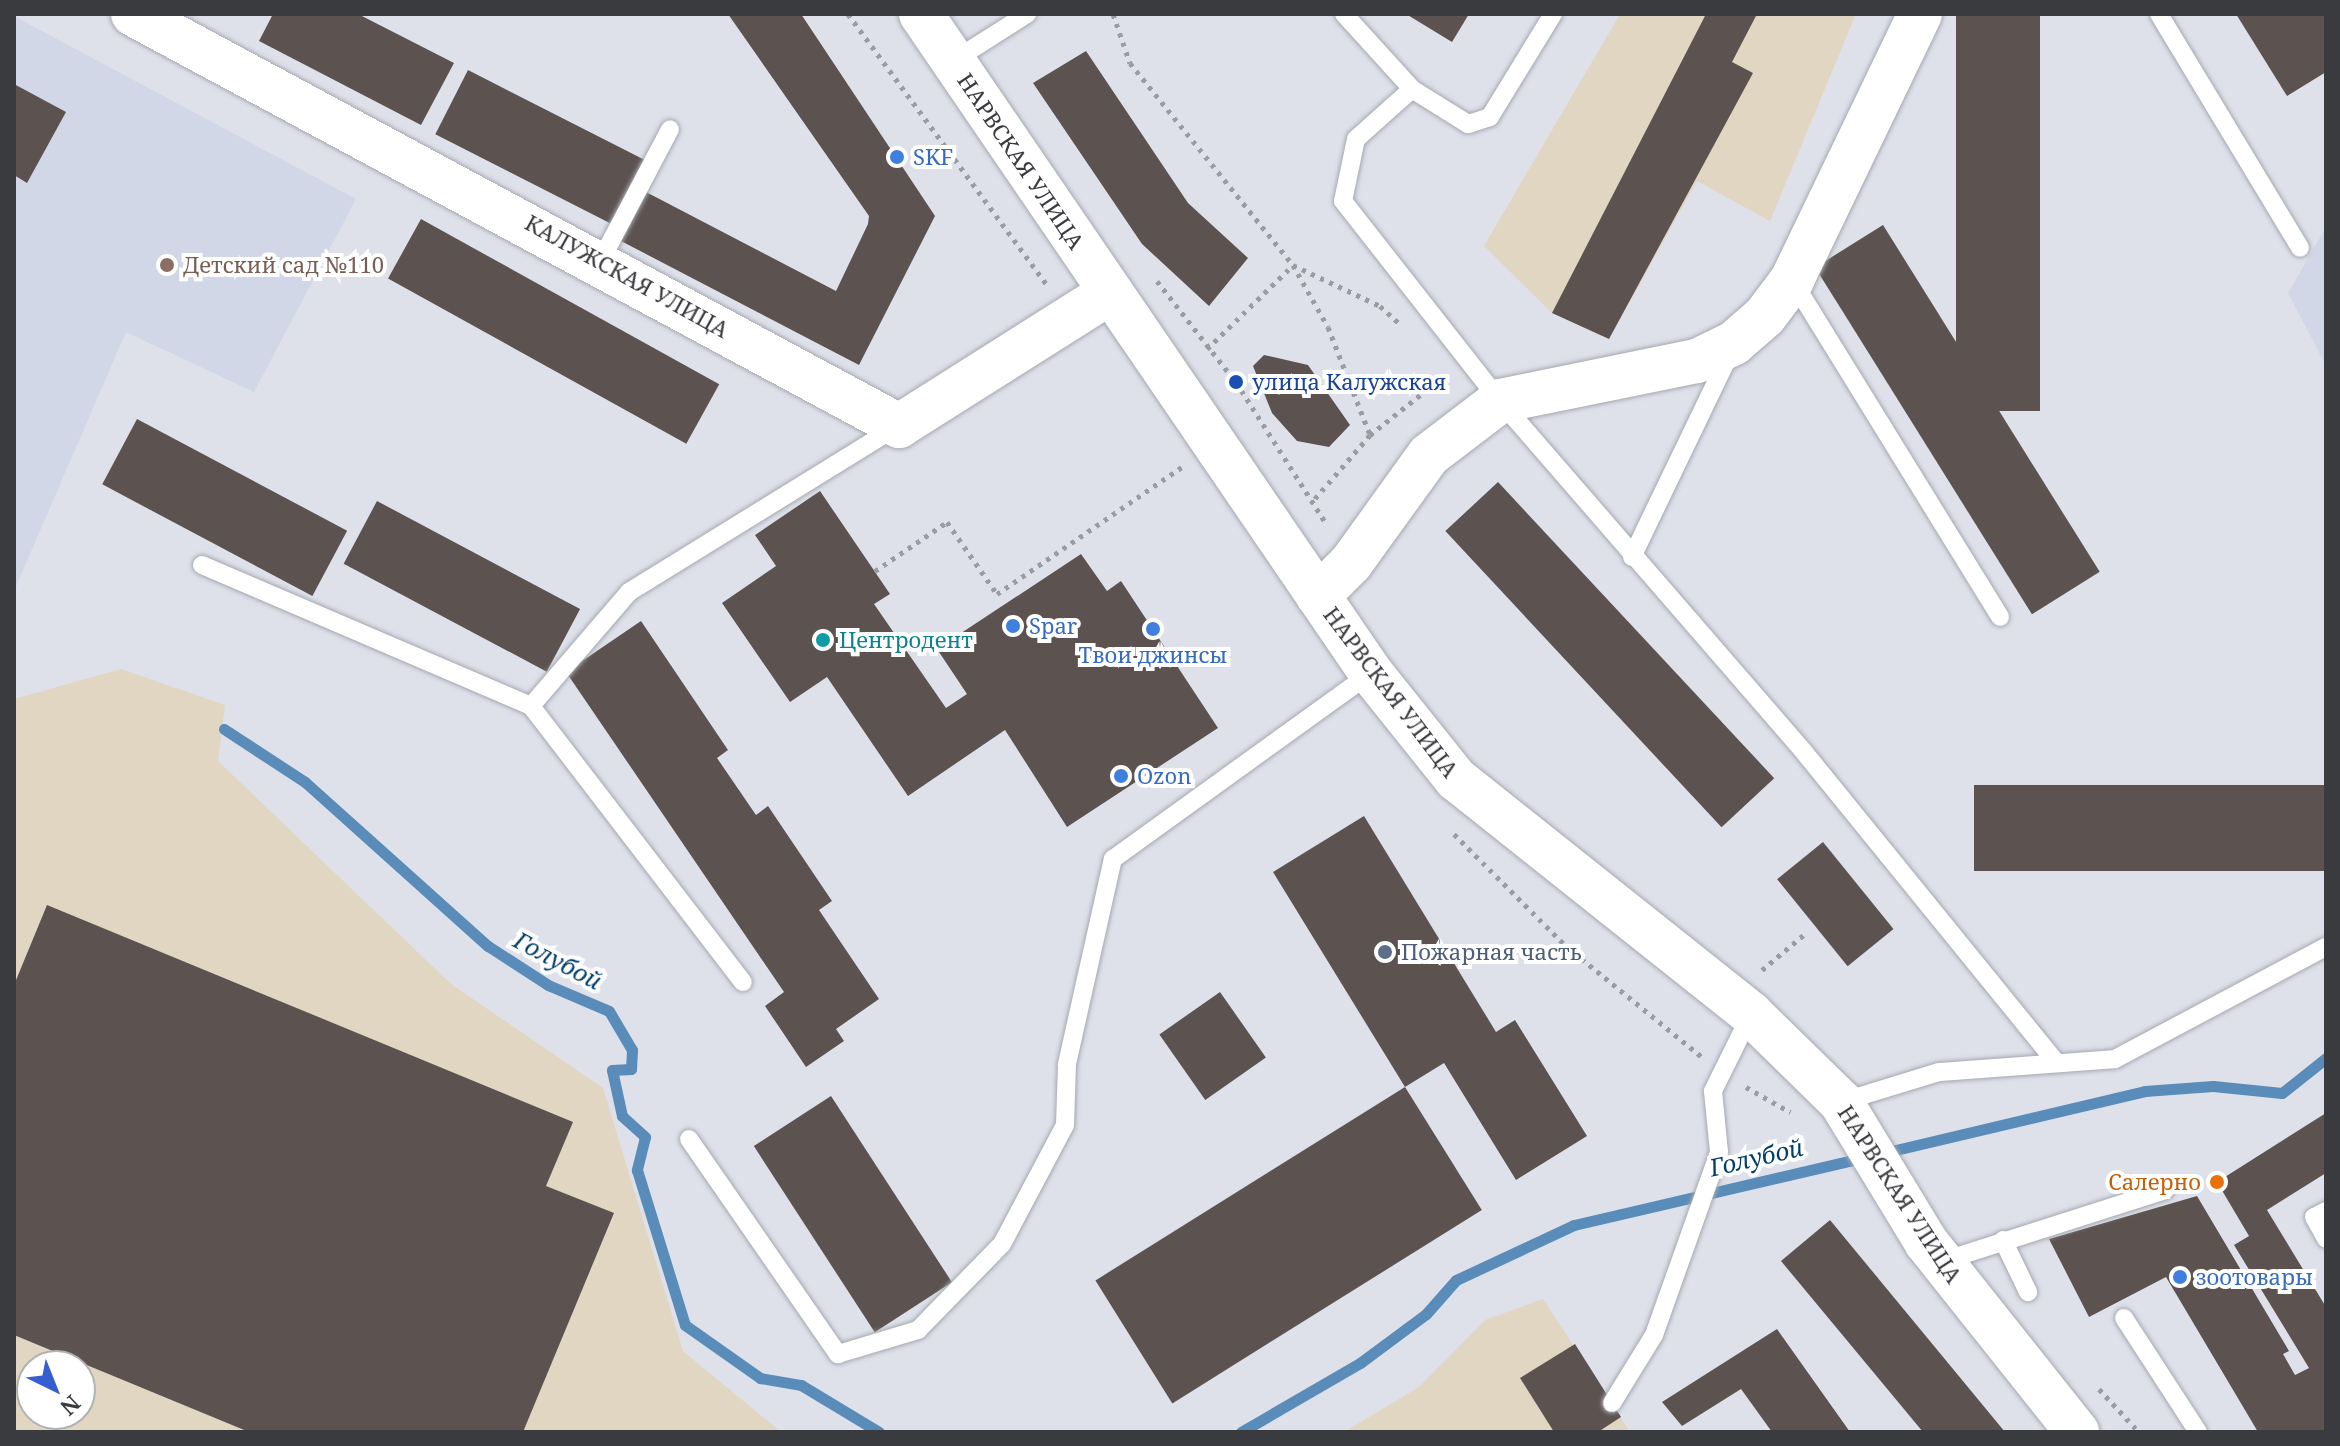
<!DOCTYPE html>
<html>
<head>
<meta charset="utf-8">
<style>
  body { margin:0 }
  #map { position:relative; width:2340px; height:1446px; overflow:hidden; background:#dee1ea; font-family:"Noto Serif",serif }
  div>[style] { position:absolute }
  .built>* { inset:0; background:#d2d7e7 }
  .industrial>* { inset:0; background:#e1d6c2 }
  .stream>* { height:11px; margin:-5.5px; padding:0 5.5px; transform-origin:5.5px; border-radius:5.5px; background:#598cb9 }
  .building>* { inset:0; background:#5c5351; transform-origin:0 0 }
  .path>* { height:5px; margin-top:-2.5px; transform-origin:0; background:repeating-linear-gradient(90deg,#999ca2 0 4px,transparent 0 10px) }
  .roads { filter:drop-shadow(0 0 2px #a5a8b0) drop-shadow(0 0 2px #a5a8b0) }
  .lane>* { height:18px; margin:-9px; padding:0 9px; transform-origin:9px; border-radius:9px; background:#fff }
  .secondary>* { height:44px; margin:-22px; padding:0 22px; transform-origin:22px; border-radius:22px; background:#fff }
  .dots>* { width:22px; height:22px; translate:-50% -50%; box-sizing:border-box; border:4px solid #fff; border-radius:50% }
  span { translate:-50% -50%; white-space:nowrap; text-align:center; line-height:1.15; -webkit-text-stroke:8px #fff; paint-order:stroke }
  .shop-label { font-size:22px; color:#366cbe }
  .left { translate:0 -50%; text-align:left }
  .street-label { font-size:22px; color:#393b3e }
  .education-label { font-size:22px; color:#785e54 }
  .transit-label { font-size:22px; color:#164399 }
  .culture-label { font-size:22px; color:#0d838f }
  .service-label { font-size:22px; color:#4e5e75 }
  .food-label { font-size:22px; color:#c56008 }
  .right { translate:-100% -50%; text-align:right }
  .water-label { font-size:24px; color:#003f6b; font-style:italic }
  .frame { position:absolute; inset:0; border:16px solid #393b3e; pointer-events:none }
  .north { position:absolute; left:16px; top:1350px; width:80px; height:80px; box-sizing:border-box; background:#fff; border:2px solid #b0b1b2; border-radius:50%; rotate:137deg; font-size:22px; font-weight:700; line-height:32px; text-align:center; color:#393b3e }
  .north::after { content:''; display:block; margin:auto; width:28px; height:36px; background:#365ece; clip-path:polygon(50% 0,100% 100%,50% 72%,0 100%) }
</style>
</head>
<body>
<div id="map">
  <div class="built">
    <i style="clip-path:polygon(14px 16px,356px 199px,254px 392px,126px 332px,14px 591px)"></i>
    <i style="clip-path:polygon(2326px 227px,2326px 366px,2288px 293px)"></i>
  </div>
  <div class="industrial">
    <i style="clip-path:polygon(1620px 14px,1856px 14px,1770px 221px,1697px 181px,1609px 339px,1552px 313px,1484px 246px)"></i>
    <i style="clip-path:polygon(evenodd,121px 669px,225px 705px,218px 761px,451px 984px,603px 1088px,683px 1351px,781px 1432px,14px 1432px,14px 699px,121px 669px,32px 1366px,80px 1366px,80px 1414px,32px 1414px,32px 1366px)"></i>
    <i style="clip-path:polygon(1543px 1299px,1630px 1432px,1344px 1432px,1419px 1387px,1485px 1320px)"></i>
  </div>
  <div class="stream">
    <i style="left:224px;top:729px;width:97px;rotate:33.2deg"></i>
    <i style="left:305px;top:782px;width:246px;rotate:41.9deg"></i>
    <i style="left:488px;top:946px;width:72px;rotate:33deg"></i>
    <i style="left:548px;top:985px;width:66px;rotate:23.1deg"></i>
    <i style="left:609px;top:1011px;width:45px;rotate:59.5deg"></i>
    <i style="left:632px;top:1050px;width:19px;rotate:93deg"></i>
    <i style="left:631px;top:1069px;width:19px;rotate:177deg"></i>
    <i style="left:612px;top:1070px;width:47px;rotate:77.7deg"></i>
    <i style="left:622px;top:1116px;width:31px;rotate:42deg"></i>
    <i style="left:645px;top:1137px;width:34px;rotate:104deg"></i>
    <i style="left:637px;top:1170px;width:162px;rotate:72.8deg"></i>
    <i style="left:685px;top:1325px;width:92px;rotate:35.2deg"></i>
    <i style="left:760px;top:1378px;width:42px;rotate:9.7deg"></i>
    <i style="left:801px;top:1385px;width:91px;rotate:31.1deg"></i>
    <i style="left:1883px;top:1153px;width:269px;rotate:-13.3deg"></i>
    <i style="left:2145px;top:1091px;width:68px;rotate:-4.2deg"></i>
    <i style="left:2213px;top:1086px;width:69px;rotate:5.8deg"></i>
    <i style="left:2282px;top:1093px;width:56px;rotate:-38.5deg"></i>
    <i style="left:1241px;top:1432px;width:138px;rotate:-30.1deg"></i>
    <i style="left:1360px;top:1363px;width:82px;rotate:-36.6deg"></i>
    <i style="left:1426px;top:1314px;width:45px;rotate:-48.6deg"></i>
    <i style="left:1456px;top:1280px;width:130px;rotate:-25deg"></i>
    <i style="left:1574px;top:1225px;width:297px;rotate:-13.1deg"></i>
  </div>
  <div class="building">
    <i style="clip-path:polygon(273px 14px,358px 14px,454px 63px,421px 125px,259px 41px)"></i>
    <i style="clip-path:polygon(728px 14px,801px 14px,935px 216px,859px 365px,621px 241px,646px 192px,836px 291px,868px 224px,869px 216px)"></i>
    <i style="clip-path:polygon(1406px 14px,1469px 14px,1452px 42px)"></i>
    <i style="clip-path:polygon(1706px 14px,1757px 14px,1732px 62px,1753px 73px,1609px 339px,1552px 313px)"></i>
    <i style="left:1956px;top:14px;width:84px;height:397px"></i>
    <i style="clip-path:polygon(2236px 14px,2326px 14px,2326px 72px,2287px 96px)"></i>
    <i style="clip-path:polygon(1086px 51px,1188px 203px,1248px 258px,1209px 306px,1142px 244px,1033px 83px)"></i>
    <i style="left:468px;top:70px;width:199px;height:72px;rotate:27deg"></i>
    <i style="clip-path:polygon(14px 84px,66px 112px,27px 183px,14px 175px)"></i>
    <i style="left:421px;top:219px;width:341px;height:68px;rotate:29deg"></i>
    <i style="left:1883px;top:225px;width:409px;height:80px;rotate:58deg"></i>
    <i style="clip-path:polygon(1264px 355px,1308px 365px,1350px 425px,1329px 447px,1297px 441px,1272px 413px,1253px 366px)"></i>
    <i style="left:137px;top:419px;width:238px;height:74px;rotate:28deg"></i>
    <i style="left:1498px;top:482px;width:405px;height:72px;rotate:47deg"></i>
    <i style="clip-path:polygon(820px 491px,890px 594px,874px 604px,946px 708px,967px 694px,937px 649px,1081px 554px,1107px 591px,1121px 581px,1218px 728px,1067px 827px,1005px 730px,908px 796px,827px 677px,790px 702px,722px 603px,776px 566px,755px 535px)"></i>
    <i style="left:377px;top:501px;width:230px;height:71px;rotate:28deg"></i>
    <i style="clip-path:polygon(641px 621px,728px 750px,717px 758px,756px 815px,768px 806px,832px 901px,819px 910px,879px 999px,836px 1029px,844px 1041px,806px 1067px,765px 1006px,784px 992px,566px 672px)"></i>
    <i style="left:2326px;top:785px;width:86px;height:352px;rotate:90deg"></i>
    <i style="clip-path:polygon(1364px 816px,1496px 1032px,1515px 1020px,1587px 1136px,1516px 1180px,1444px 1063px,1405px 1087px,1273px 872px)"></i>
    <i style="left:1823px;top:842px;width:112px;height:59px;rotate:51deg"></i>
    <i style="clip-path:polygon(47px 905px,573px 1122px,546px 1186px,614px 1213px,523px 1432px,249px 1432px,14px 1335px,14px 985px)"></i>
    <i style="left:1220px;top:992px;width:80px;height:74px;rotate:55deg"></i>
    <i style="left:1405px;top:1087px;width:145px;height:365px;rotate:58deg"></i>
    <i style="left:831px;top:1096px;width:222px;height:92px;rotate:57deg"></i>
    <i style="clip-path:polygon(2326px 1113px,2326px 1173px,2267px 1210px,2326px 1307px,2326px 1432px,2258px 1432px,2166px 1277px,2089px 1317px,2049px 1239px,2197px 1196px,2289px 1351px,2283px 1354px,2295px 1375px,2309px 1368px,2234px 1245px,2249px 1236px,2217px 1182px)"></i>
    <i style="clip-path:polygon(1830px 1220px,2005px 1432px,1923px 1432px,1781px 1261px)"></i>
    <i style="clip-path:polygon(1777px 1329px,1850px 1432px,1772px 1432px,1741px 1389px,1682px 1426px,1662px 1402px)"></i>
    <i style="clip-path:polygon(1575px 1344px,1621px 1417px,1598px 1432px,1554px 1432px,1520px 1378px)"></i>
  </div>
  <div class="path">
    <i style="left:848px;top:14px;width:335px;rotate:53.7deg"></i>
    <i style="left:1113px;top:14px;width:52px;rotate:70.9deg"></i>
    <i style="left:1130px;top:63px;width:260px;rotate:51.1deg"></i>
    <i style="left:1293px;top:265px;width:71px;rotate:60.6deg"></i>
    <i style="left:1328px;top:327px;width:116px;rotate:68.7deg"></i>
    <i style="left:1370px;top:435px;width:90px;rotate:130.9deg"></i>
    <i style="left:1157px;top:281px;width:128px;rotate:52deg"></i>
    <i style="left:1236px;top:382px;width:169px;rotate:57.5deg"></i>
    <i style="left:1207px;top:349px;width:120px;rotate:-44.3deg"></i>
    <i style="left:1293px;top:265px;width:96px;rotate:25.2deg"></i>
    <i style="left:1380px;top:306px;width:27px;rotate:42deg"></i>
    <i style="left:1370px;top:435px;width:95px;rotate:-38.6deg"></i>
    <i style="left:875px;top:571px;width:87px;rotate:-34.2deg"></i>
    <i style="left:947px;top:522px;width:88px;rotate:55.2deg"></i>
    <i style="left:997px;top:594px;width:224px;rotate:-34.5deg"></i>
    <i style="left:1454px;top:834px;width:158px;rotate:45deg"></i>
    <i style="left:1566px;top:946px;width:176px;rotate:39.2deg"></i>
    <i style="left:1762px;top:970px;width:57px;rotate:-40.1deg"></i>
    <i style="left:1746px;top:1087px;width:51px;rotate:29.6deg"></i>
    <i style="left:2099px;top:1389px;width:59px;rotate:47.1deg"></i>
  </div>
  <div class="roads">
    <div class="lane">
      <i style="left:1344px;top:14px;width:101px;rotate:47.8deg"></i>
      <i style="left:1553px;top:14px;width:121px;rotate:121.5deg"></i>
      <i style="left:1490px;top:117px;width:23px;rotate:162deg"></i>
      <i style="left:1468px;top:124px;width:66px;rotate:-148deg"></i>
      <i style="left:1412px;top:89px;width:75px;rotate:138.2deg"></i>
      <i style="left:1356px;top:139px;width:63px;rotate:101.8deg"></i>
      <i style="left:1343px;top:201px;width:254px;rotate:51.9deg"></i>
      <i style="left:1500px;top:401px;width:464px;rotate:49.1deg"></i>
      <i style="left:1804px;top:752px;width:397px;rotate:50.9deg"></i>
      <i style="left:2159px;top:14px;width:273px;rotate:58.9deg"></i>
      <i style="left:953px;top:61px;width:88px;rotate:-32.4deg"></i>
      <i style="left:600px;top:262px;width:150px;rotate:-62.2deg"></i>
      <i style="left:1792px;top:280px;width:396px;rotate:58.3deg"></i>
      <i style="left:1632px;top:557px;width:226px;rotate:-64.3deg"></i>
      <i style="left:202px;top:565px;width:358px;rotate:23.2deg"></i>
      <i style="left:531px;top:706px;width:150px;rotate:-49.3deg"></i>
      <i style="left:629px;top:592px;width:314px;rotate:-31.7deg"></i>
      <i style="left:531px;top:706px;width:348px;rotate:52.5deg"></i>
      <i style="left:1841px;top:1102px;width:102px;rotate:-17deg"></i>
      <i style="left:1939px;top:1072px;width:176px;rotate:-4.2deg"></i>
      <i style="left:2115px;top:1059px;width:239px;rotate:-28deg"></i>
      <i style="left:689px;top:1139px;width:262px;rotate:55.3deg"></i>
      <i style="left:838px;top:1354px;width:84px;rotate:-16.7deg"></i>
      <i style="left:918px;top:1330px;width:120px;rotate:-45.7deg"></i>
      <i style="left:1002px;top:1244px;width:135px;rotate:-62.1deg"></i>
      <i style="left:1065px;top:1125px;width:61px;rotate:-88.1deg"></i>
      <i style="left:1067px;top:1064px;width:210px;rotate:-77.4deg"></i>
      <i style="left:1113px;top:859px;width:318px;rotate:-35.8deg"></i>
      <i style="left:2326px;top:1211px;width:13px;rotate:153deg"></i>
      <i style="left:2314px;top:1217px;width:25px;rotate:61deg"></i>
      <i style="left:2003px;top:1240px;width:58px;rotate:64.3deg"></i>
      <i style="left:1943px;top:1261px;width:233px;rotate:-17.7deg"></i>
      <i style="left:2124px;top:1318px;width:136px;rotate:57deg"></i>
      <i style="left:1612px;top:1403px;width:80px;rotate:-58.3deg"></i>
      <i style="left:1654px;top:1335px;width:194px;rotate:-70.4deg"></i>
      <i style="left:1719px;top:1152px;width:61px;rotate:-95.6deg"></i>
      <i style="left:1713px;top:1091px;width:86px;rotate:-63.7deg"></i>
    </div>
    <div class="secondary">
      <i style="left:133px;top:14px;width:870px;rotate:28.27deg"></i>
      <i style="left:899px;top:426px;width:249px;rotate:-32.3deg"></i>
      <i style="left:921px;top:14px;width:798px;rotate:55.67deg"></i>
      <i style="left:1371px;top:673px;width:136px;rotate:51.3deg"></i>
      <i style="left:1456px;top:779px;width:377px;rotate:38.5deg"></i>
      <i style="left:1751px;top:1014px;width:126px;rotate:44.4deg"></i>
      <i style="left:1841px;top:1102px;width:164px;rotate:58.7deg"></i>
      <i style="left:1926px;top:1242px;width:243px;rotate:51.5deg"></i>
      <i style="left:1318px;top:596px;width:47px;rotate:-45deg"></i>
      <i style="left:1351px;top:563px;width:133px;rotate:-54.2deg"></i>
      <i style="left:1429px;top:455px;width:89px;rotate:-37.3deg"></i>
      <i style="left:1500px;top:401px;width:201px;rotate:-11.5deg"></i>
      <i style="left:1697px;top:361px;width:41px;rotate:-25.9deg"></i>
      <i style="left:1734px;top:343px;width:41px;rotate:-41.1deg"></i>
      <i style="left:1765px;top:316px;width:45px;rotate:-53.1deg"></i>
      <i style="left:1792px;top:280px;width:295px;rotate:-64.3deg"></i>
    </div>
  </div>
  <div class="dots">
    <i style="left:897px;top:157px;background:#3f7fe0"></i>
    <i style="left:167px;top:265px;background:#8d6e63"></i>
    <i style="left:1236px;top:382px;background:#1a4fb4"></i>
    <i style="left:1013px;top:626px;background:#3f7fe0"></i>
    <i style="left:1153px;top:629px;background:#3f7fe0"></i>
    <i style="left:823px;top:640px;background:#0f9aa8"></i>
    <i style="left:1121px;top:776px;background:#3f7fe0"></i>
    <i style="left:1385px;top:952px;background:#5c6f8a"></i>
    <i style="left:2217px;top:1182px;background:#e8710a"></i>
    <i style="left:2180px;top:1277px;background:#3f7fe0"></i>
  </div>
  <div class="shop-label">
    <span class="left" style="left:913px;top:157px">SKF</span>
    <span class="left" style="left:1029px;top:626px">Spar</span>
    <span style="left:1153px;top:655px">Твои джинсы</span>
    <span class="left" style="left:1137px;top:776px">Ozon</span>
    <span class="left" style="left:2196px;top:1277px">зоотовары</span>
  </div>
  <div class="street-label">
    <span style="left:1021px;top:161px;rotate:56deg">НАРВСКАЯ УЛИЦА</span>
    <span style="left:627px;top:276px;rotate:29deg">КАЛУЖСКАЯ УЛИЦА</span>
    <span style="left:1391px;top:692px;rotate:53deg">НАРВСКАЯ УЛИЦА</span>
    <span style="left:1900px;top:1194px;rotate:57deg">НАРВСКАЯ УЛИЦА</span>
  </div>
  <div class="education-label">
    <span class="left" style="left:183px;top:265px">Детский сад №110</span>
  </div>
  <div class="transit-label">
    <span class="left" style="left:1252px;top:382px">улица Калужская</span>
  </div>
  <div class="culture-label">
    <span class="left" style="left:839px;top:640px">Центродент</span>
  </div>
  <div class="service-label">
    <span class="left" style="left:1401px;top:952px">Пожарная часть</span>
  </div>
  <div class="food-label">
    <span class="right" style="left:2201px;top:1182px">Салерно</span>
  </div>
  <div class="water-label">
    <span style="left:558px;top:960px;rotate:28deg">Голубой</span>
    <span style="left:1756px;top:1157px;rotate:-13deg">Голубой</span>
  </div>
  <div class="frame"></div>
  <div class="north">N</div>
</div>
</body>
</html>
